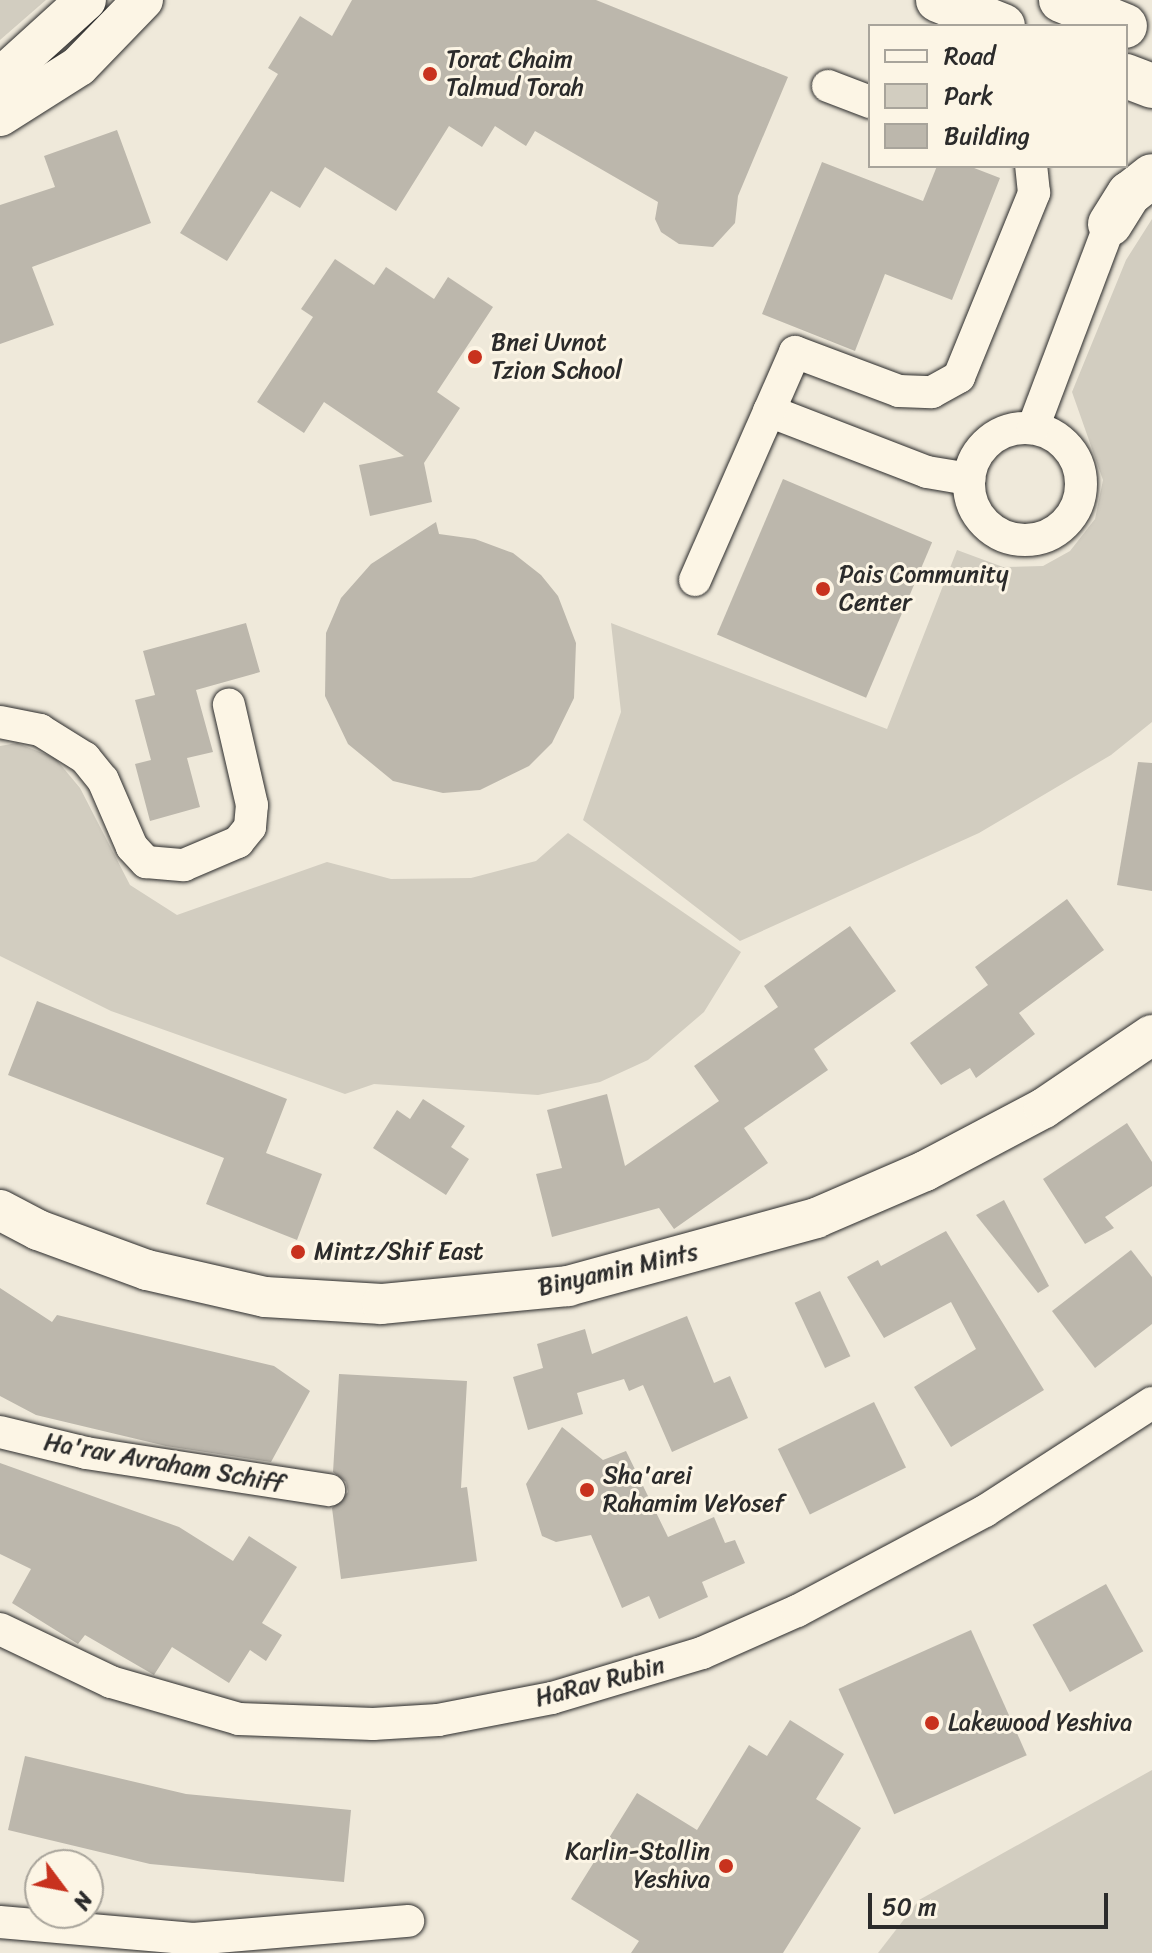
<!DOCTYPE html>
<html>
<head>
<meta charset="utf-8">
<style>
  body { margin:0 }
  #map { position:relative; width:1152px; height:1953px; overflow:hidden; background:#efe9da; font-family:Sriracha,sans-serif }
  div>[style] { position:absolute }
  .green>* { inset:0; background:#d2cdc0 }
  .building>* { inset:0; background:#bcb7ac; transform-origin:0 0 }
  .roads { filter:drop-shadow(0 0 2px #2b2b2b) drop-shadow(0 0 2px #2b2b2b) }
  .minor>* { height:32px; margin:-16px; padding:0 16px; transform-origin:16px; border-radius:16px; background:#fcf5e5 }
  .minor>.ring { margin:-16px; padding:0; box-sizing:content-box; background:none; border:32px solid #fcf5e5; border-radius:50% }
  .tertiary>* { height:40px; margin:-20px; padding:0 20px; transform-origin:20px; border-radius:20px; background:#fcf5e5 }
  .primary>* { height:44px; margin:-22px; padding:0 22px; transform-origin:22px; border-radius:22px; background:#fcf5e5 }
  .dots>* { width:22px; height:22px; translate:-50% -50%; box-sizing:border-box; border:4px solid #fcf5e5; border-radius:50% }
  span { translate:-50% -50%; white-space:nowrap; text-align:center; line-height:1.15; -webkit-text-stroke:6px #fcf5e5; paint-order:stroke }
  .poi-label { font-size:24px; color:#2b2b2b }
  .left { translate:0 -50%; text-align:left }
  .right { translate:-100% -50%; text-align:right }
  .street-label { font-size:24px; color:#2b2b2b }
  .legend { position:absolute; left:868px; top:24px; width:260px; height:144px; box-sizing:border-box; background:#fcf5e5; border:2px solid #a8a49b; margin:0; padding:10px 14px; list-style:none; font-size:24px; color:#2b2b2b }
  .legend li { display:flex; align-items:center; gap:16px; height:40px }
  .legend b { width:40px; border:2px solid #a8a49b }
  .north { position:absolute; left:24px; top:1849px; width:80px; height:80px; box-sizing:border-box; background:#fcf5e5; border:2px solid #a8a49b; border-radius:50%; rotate:122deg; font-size:22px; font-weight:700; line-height:32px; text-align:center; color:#2b2b2b }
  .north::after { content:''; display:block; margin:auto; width:28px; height:36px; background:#c8321e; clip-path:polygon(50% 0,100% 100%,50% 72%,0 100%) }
  .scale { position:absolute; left:868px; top:1893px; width:240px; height:36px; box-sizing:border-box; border:4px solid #2b2b2b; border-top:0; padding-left:10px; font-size:24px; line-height:28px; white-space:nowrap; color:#2b2b2b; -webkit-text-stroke:6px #fcf5e5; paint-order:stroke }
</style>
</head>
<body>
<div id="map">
  <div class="green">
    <i style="clip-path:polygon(0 0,46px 0,0 40px)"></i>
    <i style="clip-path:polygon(1152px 219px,1152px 722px,1111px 755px,979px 833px,740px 941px,583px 820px,621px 712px,611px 623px,887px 729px,957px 550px,1003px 567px,1043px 566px,1070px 551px,1095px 519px,1103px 480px,1072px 392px,1126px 260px)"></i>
    <i style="clip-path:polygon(17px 743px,55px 758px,80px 788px,130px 885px,177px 915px,327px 862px,391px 879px,471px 878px,536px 861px,568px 833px,741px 952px,704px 1012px,648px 1060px,600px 1082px,538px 1095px,374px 1084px,345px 1094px,111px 1011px,0 956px,0 746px)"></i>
    <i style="clip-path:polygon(1152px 1770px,1152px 1953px,878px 1953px,919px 1900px)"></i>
  </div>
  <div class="building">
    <i style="clip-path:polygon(352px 0,596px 0,788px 77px,738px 196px,735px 223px,713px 247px,679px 244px,661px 232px,655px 219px,658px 202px,535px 131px,526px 146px,495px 126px,482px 147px,449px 126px,396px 211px,325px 167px,300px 208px,271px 191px,227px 261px,180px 233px,278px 74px,268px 68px,300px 16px,332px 36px)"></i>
    <i style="clip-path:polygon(117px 130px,151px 223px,32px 267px,54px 325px,0 344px,0 205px,55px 187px,44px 156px)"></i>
    <i style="clip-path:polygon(822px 162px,923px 201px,937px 166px,969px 166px,1000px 178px,952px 300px,885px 274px,855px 351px,762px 314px)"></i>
    <i style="clip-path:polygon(335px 259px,374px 285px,386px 267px,434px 299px,448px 277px,493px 307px,437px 392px,460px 408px,424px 463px,432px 502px,370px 516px,359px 465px,404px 456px,324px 402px,304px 433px,257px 402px,313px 317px,301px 309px)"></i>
    <i style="left:783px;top:479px;width:162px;height:169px;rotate:23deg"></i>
    <i style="clip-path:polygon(436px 522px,439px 534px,475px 539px,513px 553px,541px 575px,558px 596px,576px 643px,574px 698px,552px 743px,529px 766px,480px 790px,443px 793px,393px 781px,348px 744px,325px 696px,326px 633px,341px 598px,371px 564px)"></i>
    <i style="clip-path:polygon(246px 623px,260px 672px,196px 690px,213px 752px,187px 758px,200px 807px,150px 821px,135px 764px,151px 760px,135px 700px,155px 695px,143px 651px)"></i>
    <i style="clip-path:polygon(1138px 762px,1152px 763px,1152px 891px,1117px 885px)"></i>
    <i style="clip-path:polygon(1067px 899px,1104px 950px,1019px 1013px,1035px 1034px,976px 1078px,970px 1068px,941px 1085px,910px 1043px,988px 985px,975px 967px)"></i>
    <i style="clip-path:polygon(850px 926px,896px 991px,814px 1049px,828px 1070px,744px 1128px,768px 1163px,674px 1229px,659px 1208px,552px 1237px,536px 1174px,562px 1168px,547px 1110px,607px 1094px,625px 1166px,719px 1101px,694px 1066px,778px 1007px,764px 986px)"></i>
    <i style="clip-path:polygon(37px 1001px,287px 1099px,266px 1153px,322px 1174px,297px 1240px,206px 1204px,224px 1158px,8px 1075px)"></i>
    <i style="clip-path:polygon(423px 1099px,465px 1126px,451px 1147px,469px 1159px,446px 1195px,373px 1148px,397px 1110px,410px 1119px)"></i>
    <i style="clip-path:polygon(1127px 1123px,1152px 1162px,1152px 1186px,1105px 1217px,1114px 1228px,1085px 1244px,1043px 1179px)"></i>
    <i style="clip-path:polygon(1004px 1200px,1049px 1286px,1038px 1293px,976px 1215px)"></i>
    <i style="clip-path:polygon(946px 1231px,1044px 1390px,951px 1447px,914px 1387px,976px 1349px,951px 1302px,884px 1338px,847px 1277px,878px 1260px,881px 1266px)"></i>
    <i style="clip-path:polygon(1131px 1250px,1152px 1277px,1152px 1324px,1095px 1368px,1052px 1311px)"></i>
    <i style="clip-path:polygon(0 1288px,52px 1322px,57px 1315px,274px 1366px,310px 1391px,271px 1462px,166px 1446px,36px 1415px,0 1396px)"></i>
    <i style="left:820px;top:1291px;width:72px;height:28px;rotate:65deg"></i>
    <i style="clip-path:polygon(687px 1316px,714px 1383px,730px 1376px,748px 1418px,672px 1452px,643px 1385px,629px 1391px,624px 1379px,577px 1393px,583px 1414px,528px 1430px,513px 1377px,543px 1368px,537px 1344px,585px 1329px,592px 1354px)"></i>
    <i style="clip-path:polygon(339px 1374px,467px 1381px,461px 1488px,467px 1487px,477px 1561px,341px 1579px,332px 1508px,348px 1492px,346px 1482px,333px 1472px)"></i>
    <i style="left:874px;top:1402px;width:73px;height:107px;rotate:64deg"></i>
    <i style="clip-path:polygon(562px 1427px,603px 1460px,626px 1451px,668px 1537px,714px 1517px,725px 1543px,735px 1540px,745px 1563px,702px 1582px,708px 1597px,659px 1619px,649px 1596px,622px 1608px,591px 1535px,556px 1542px,542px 1536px,526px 1484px)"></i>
    <i style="clip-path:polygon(0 1463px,179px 1527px,233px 1561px,249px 1536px,297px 1567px,262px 1623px,282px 1635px,266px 1661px,250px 1650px,229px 1683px,172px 1647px,154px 1675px,85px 1635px,78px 1644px,12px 1603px,31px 1569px,0 1554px)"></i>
    <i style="left:1106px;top:1584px;width:77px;height:84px;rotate:61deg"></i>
    <i style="left:971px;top:1630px;width:137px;height:145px;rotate:66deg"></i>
    <i style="clip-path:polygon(790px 1720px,844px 1754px,816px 1799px,861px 1828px,783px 1953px,631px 1953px,639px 1941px,571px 1899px,637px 1793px,697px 1830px,749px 1745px,767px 1756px)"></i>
    <i style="clip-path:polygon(25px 1756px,186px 1794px,351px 1810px,344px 1882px,150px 1864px,8px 1830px)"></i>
  </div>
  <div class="roads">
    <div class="minor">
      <i style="left:828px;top:86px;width:45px;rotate:20.9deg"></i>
      <i style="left:769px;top:411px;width:169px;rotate:21.1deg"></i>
      <i style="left:927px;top:472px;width:43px;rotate:9.5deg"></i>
      <i class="ring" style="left:969px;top:428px;width:80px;height:80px"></i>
      <i style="left:1033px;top:428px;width:218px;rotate:-69.3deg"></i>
      <i style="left:695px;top:580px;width:249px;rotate:-66.3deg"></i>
      <i style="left:795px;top:352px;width:111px;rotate:20.6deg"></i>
      <i style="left:899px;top:391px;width:33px;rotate:2deg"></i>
      <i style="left:932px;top:392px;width:31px;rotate:-29deg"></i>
      <i style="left:959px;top:377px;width:199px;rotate:-67.8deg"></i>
      <i style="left:1034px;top:193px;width:27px;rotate:-96deg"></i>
      <i style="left:0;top:722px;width:41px;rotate:11.3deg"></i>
      <i style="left:40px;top:730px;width:53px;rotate:31.9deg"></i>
      <i style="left:85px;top:758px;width:28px;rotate:51deg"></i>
      <i style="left:103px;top:780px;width:73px;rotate:66.6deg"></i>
      <i style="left:132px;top:847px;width:21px;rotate:47deg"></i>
      <i style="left:146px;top:862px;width:38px;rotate:5deg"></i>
      <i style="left:184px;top:865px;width:59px;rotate:-23.1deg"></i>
      <i style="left:238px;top:842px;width:19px;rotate:-51deg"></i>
      <i style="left:250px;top:827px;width:22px;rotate:-85deg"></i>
      <i style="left:252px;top:805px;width:103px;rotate:-103deg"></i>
      <i style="left:0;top:1432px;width:89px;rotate:13.7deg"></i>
      <i style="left:86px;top:1453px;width:246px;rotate:8.7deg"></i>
      <i style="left:0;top:1629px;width:123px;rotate:25.5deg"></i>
      <i style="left:111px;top:1682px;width:133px;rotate:16.1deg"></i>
      <i style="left:239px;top:1719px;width:134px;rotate:2.1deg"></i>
      <i style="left:373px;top:1724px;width:65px;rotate:-3.5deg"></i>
      <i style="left:438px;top:1720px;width:116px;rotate:-10.9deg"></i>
      <i style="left:552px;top:1698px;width:157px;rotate:-16.7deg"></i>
      <i style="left:702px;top:1653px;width:104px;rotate:-23.9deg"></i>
      <i style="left:797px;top:1611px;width:213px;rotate:-28deg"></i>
      <i style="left:985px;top:1511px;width:199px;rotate:-32.9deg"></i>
      <i style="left:0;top:1922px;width:194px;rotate:5deg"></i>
      <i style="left:193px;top:1939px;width:216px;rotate:-4.8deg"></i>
    </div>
    <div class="tertiary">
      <i style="left:0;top:78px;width:116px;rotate:-42.2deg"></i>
      <i style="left:0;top:116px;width:93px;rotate:-32.3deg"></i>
      <i style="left:79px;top:66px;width:92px;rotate:-45.9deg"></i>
      <i style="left:0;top:1210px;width:43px;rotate:27.8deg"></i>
      <i style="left:38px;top:1230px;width:116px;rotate:20.2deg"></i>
      <i style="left:147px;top:1270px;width:121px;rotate:12.9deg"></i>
      <i style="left:265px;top:1297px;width:117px;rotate:3.4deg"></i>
      <i style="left:382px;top:1304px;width:187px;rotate:-5.5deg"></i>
      <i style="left:568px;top:1286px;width:257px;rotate:-15.3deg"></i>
      <i style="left:816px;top:1218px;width:119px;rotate:-23.3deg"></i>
      <i style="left:925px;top:1171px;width:135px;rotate:-27.9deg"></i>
      <i style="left:1044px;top:1108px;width:130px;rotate:-34.1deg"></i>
    </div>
    <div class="primary">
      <i style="left:938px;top:0;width:70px;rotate:21.8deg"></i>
      <i style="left:1061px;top:0;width:69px;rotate:22.1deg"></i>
      <i style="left:1126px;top:76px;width:28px;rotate:21deg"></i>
      <i style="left:1110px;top:224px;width:36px;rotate:-58deg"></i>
      <i style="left:1129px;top:194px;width:29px;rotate:-38deg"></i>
    </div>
  </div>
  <div class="dots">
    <i style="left:430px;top:74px;background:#c8321e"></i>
    <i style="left:475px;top:357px;background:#c8321e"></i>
    <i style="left:823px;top:589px;background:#c8321e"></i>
    <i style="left:298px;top:1252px;background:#c8321e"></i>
    <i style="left:587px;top:1490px;background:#c8321e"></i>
    <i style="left:932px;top:1723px;background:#c8321e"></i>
    <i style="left:726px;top:1866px;background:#c8321e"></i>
  </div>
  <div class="poi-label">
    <span class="left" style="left:446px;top:74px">Torat Chaim<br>Talmud Torah</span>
    <span class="left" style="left:491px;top:357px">Bnei Uvnot<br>Tzion School</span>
    <span class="left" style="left:839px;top:589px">Pais Community<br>Center</span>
    <span class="left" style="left:314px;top:1252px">Mintz/Shif East</span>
    <span class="left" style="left:603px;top:1490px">Sha'arei<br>Rahamim VeYosef</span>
    <span class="left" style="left:948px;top:1723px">Lakewood Yeshiva</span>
    <span class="right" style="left:710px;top:1866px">Karlin-Stollin<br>Yeshiva</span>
  </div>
  <div class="street-label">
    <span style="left:618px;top:1270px;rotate:-13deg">Binyamin Mints</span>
    <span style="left:164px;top:1463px;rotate:10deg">Ha'rav Avraham Schiff</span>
    <span style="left:600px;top:1682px;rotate:-15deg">HaRav Rubin</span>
  </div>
  <ul class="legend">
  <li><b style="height:10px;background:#fcf5e5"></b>Road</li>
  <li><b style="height:22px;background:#d2cdc0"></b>Park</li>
  <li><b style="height:22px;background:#bcb7ac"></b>Building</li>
  </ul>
  <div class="north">N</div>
  <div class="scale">50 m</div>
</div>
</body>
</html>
